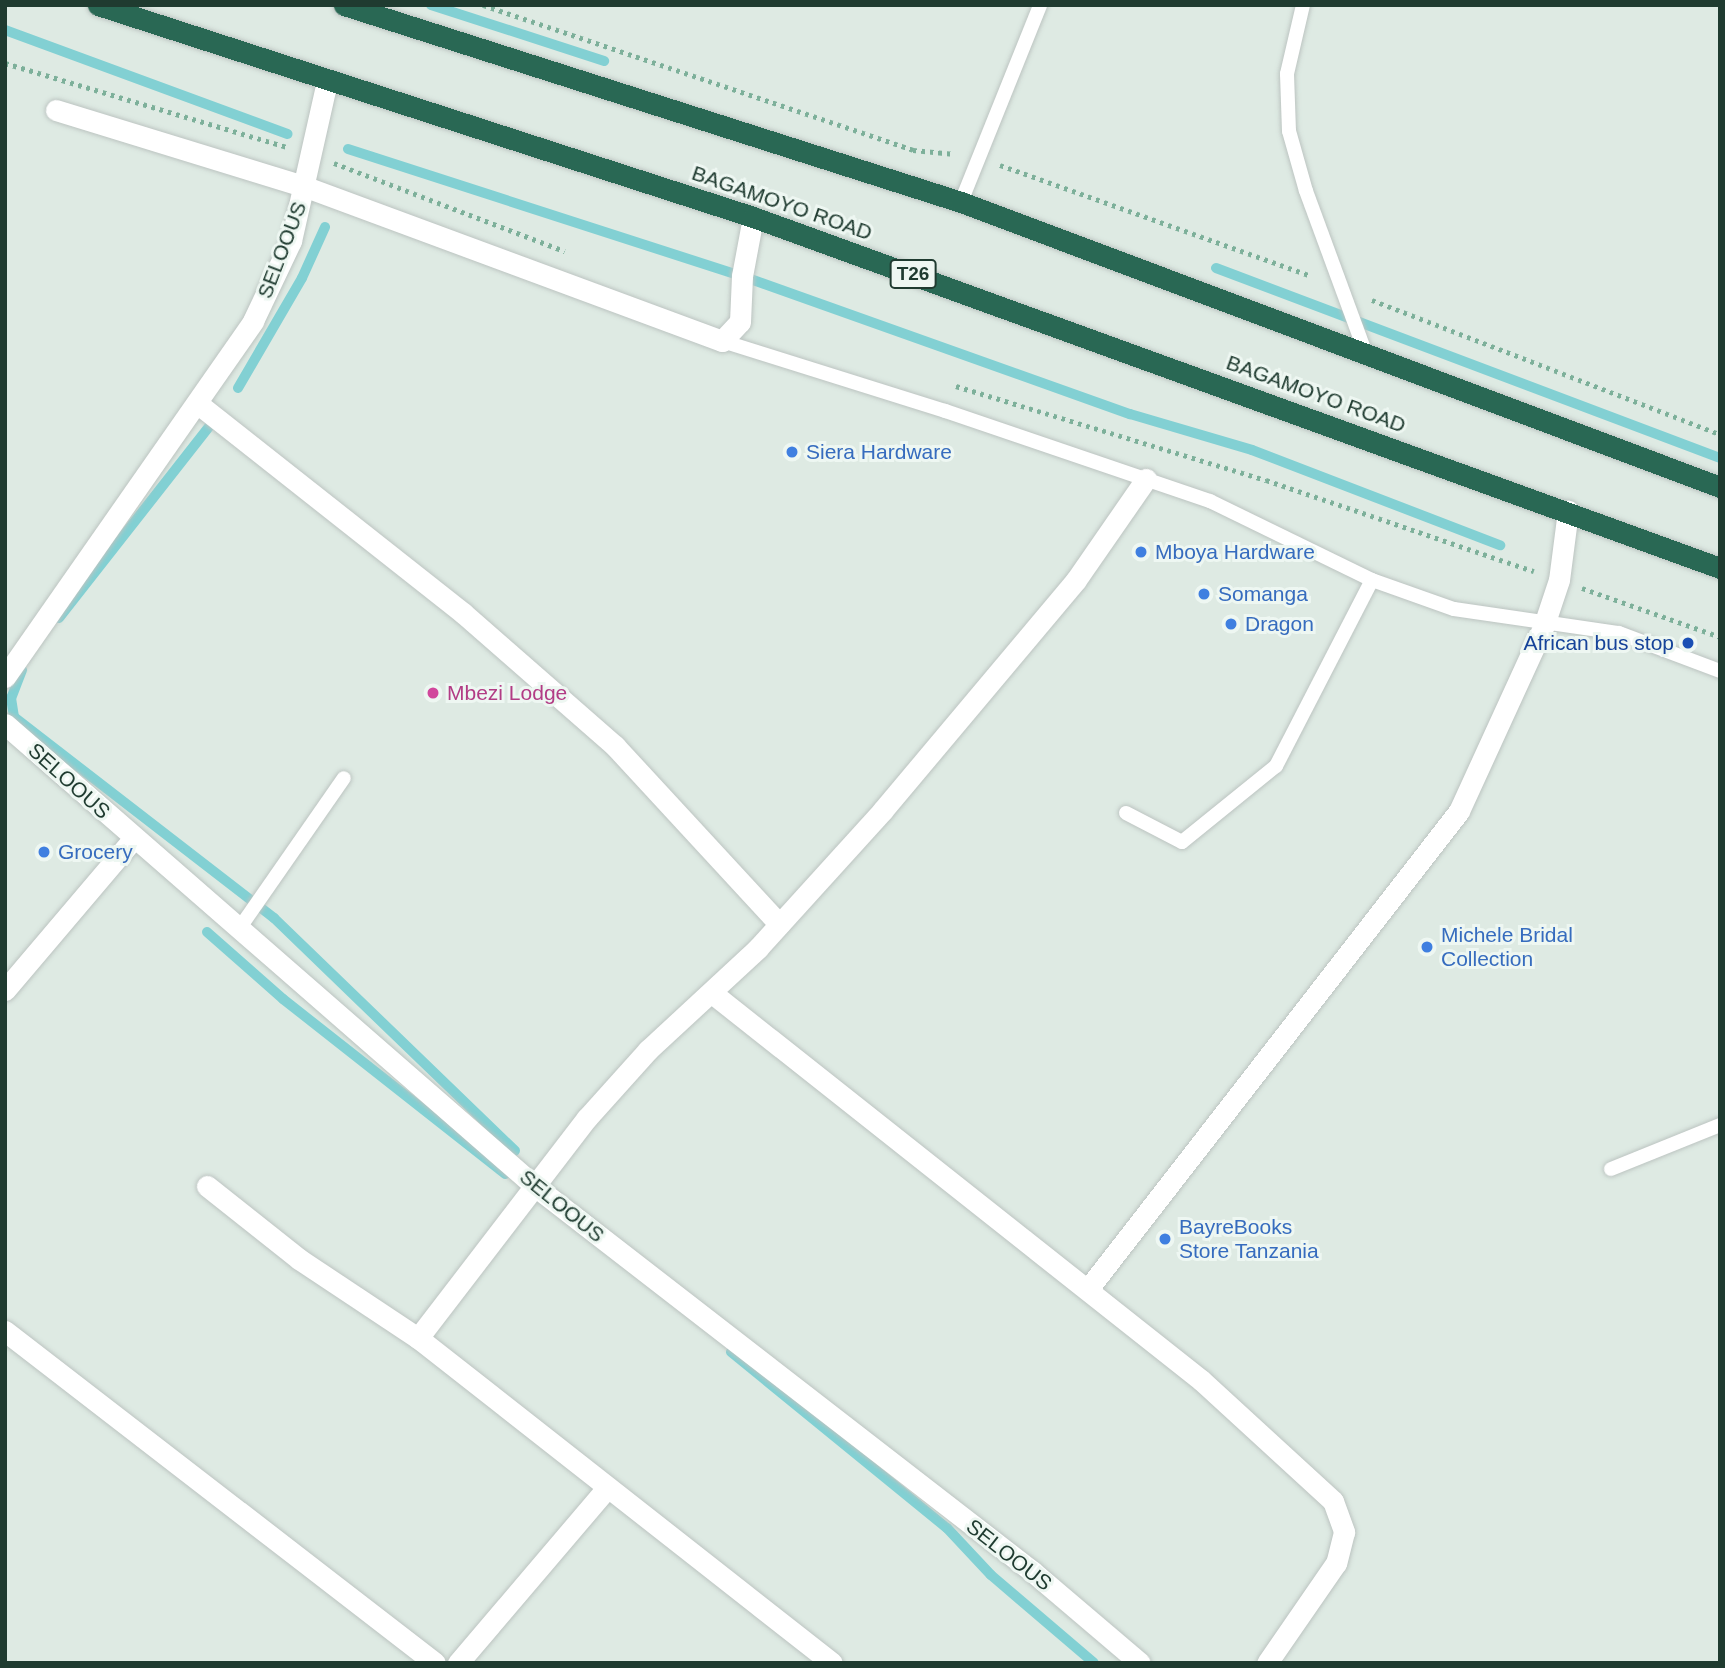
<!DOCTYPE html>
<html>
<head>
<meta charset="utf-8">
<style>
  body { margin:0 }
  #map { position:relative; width:1725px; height:1668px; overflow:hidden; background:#deeae3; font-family:Helvetica,sans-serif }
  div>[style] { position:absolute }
  .stream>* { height:10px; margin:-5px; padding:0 5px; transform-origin:5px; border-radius:5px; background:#82d0d3 }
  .path>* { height:4.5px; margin-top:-2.25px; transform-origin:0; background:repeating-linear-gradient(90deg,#7db09a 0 3.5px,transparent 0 8.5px) }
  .roads { filter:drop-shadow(0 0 2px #bcc4c1) drop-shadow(0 0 2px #bcc4c1) }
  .lane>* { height:14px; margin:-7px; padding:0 7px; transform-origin:7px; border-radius:7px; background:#fff }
  .street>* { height:21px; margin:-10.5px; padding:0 10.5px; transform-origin:10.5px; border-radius:10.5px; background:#fff }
  .highway>* { height:21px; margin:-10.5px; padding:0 10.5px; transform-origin:10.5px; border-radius:10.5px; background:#296854 }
  .dots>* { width:19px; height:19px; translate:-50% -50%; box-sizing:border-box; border:4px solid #eef7f2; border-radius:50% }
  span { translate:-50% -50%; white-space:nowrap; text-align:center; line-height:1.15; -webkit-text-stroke:6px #eef7f2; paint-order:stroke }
  .shield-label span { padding:2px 5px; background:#eef7f2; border:2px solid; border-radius:5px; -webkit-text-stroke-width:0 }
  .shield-label { font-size:19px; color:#1f3b30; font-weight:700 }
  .street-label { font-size:21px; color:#1f3b30 }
  .shop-label { font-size:21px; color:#366cbe }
  .left { translate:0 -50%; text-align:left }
  .transit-label { font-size:21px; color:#164399 }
  .right { translate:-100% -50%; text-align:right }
  .hotel-label { font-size:21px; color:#b23c85 }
  .frame { position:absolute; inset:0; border:7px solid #1f3b30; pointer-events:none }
</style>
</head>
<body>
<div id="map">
  <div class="stream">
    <i style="left:431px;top:5px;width:182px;rotate:17.9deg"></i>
    <i style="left:5px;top:30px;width:301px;rotate:20.2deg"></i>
    <i style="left:348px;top:149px;width:414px;rotate:17.9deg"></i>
    <i style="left:742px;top:276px;width:412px;rotate:19.6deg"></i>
    <i style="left:1130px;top:414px;width:127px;rotate:16.4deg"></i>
    <i style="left:1252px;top:450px;width:266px;rotate:21deg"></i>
    <i style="left:1216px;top:268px;width:539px;rotate:20.66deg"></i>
    <i style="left:238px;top:388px;width:127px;rotate:-59.8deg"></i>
    <i style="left:302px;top:278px;width:56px;rotate:-65.7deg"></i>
    <i style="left:59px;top:618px;width:248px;rotate:-51.9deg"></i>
    <i style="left:22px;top:670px;width:30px;rotate:111deg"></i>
    <i style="left:11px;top:698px;width:19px;rotate:81deg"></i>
    <i style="left:14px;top:717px;width:329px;rotate:37.7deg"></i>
    <i style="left:274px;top:918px;width:335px;rotate:44deg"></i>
    <i style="left:207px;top:932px;width:101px;rotate:41.4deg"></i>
    <i style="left:283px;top:999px;width:283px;rotate:38.2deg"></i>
    <i style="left:731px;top:1352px;width:279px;rotate:39.2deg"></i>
    <i style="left:947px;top:1528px;width:64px;rotate:46.9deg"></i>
    <i style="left:991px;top:1575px;width:135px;rotate:40.5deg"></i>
  </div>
  <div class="path">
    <i style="left:483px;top:5px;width:454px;rotate:18.6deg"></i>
    <i style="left:913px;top:150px;width:42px;rotate:5.4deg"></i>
    <i style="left:5px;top:63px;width:293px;rotate:16.6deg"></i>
    <i style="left:334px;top:163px;width:247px;rotate:20.9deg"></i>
    <i style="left:1000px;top:165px;width:331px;rotate:19.6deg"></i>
    <i style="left:1372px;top:300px;width:373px;rotate:21.1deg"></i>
    <i style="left:956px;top:386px;width:324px;rotate:16.9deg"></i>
    <i style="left:1266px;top:480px;width:283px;rotate:18.8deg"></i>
    <i style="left:1582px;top:588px;width:146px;rotate:19.5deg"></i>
  </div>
  <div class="roads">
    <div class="lane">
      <i style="left:1303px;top:5px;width:71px;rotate:103.1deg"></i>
      <i style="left:1287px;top:74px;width:57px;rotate:88deg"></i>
      <i style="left:1289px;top:131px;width:62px;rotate:74.2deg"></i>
      <i style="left:1306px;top:191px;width:174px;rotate:69.8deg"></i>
      <i style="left:961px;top:202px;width:212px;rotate:-68.1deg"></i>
      <i style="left:722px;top:341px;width:234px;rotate:17.4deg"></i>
      <i style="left:945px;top:411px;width:280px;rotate:18.8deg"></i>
      <i style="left:1210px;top:501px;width:180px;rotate:26deg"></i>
      <i style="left:1372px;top:580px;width:87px;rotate:19.5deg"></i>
      <i style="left:1454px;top:609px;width:167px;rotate:8.3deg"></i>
      <i style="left:1619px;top:633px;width:108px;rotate:20.6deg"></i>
      <i style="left:1126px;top:813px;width:63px;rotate:27.4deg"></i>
      <i style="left:1182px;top:842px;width:121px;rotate:-39deg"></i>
      <i style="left:1276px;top:766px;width:209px;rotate:-62.7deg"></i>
      <i style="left:241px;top:926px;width:180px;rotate:-55.2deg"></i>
      <i style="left:1611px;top:1169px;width:118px;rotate:-22deg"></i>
    </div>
    <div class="street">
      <i style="left:56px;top:110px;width:262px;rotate:17.1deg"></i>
      <i style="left:306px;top:187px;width:444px;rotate:20.3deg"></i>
      <i style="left:722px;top:341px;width:26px;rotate:-47deg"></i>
      <i style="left:740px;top:322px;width:46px;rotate:-87.5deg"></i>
      <i style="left:742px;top:276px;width:60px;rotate:-79.4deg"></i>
      <i style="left:197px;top:403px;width:339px;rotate:38.3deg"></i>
      <i style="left:463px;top:613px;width:202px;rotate:41.2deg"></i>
      <i style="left:615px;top:746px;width:242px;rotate:47.3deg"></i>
      <i style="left:5px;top:677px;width:434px;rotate:-55.1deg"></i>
      <i style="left:253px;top:321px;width:89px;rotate:-64.6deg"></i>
      <i style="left:291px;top:241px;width:164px;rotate:-77.3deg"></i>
      <i style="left:5px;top:724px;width:705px;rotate:41.09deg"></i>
      <i style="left:536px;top:1187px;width:629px;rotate:37.76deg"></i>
      <i style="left:1033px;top:1572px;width:140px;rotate:40.4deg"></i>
      <i style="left:5px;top:990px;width:199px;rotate:-49.7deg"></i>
      <i style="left:712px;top:993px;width:624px;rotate:38.36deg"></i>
      <i style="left:1201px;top:1380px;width:179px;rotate:42.5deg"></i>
      <i style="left:1333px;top:1501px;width:33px;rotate:70deg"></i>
      <i style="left:1344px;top:1532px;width:32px;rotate:104deg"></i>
      <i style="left:1336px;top:1563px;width:121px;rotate:124.6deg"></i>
      <i style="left:207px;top:1186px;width:117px;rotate:38.4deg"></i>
      <i style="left:299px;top:1259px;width:143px;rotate:33.6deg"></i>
      <i style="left:418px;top:1338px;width:526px;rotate:38.13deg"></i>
      <i style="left:1088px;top:1289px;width:605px;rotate:-52.18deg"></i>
      <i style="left:1459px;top:811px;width:205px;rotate:-65.4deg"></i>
      <i style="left:1544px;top:625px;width:47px;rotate:-71.6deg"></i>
      <i style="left:1559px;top:580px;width:70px;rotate:-82.6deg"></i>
      <i style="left:5px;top:1331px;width:543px;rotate:37.67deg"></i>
      <i style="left:418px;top:1338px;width:277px;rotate:-52.5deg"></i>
      <i style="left:587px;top:1118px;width:91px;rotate:-48.1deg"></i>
      <i style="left:648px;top:1050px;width:150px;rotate:-42.8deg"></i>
      <i style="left:758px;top:948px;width:186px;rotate:-47.8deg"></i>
      <i style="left:883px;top:810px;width:300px;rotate:-50deg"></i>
      <i style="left:1076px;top:580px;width:123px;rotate:-55.3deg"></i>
      <i style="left:458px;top:1663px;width:228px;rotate:-49.6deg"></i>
    </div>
    <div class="highway">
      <i style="left:98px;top:5px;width:688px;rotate:17.93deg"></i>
      <i style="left:753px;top:217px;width:1029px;rotate:19.95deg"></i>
      <i style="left:344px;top:5px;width:648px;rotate:17.71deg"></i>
      <i style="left:961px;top:202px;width:811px;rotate:20.58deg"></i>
    </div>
  </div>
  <div class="dots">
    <i style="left:792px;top:452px;background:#3f7fe0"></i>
    <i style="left:1141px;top:552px;background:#3f7fe0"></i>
    <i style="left:1204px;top:594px;background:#3f7fe0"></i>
    <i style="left:1231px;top:624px;background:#3f7fe0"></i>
    <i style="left:1688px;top:643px;background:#1a4fb4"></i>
    <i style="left:433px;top:693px;background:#d1479c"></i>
    <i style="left:44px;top:852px;background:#3f7fe0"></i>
    <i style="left:1427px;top:947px;background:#3f7fe0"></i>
    <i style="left:1165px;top:1239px;background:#3f7fe0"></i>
  </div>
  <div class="shield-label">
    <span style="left:913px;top:274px">T26</span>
  </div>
  <div class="street-label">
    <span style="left:782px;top:203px;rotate:19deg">BAGAMOYO ROAD</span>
    <span style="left:282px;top:250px;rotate:-69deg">SELOOUS</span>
    <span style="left:1316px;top:394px;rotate:20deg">BAGAMOYO ROAD</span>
    <span style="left:69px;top:781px;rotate:42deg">SELOOUS</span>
    <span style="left:562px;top:1206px;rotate:39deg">SELOOUS</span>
    <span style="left:1009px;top:1555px;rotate:38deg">SELOOUS</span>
  </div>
  <div class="shop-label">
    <span class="left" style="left:806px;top:452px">Siera Hardware</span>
    <span class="left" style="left:1155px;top:552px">Mboya Hardware</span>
    <span class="left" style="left:1218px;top:594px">Somanga</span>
    <span class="left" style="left:1245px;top:624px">Dragon</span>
    <span class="left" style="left:58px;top:852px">Grocery</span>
    <span class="left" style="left:1441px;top:947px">Michele Bridal<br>Collection</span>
    <span class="left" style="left:1179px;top:1239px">BayreBooks<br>Store Tanzania</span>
  </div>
  <div class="transit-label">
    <span class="right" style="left:1674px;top:643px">African bus stop</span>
  </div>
  <div class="hotel-label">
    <span class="left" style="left:447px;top:693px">Mbezi Lodge</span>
  </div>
  <div class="frame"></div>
</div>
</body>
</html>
